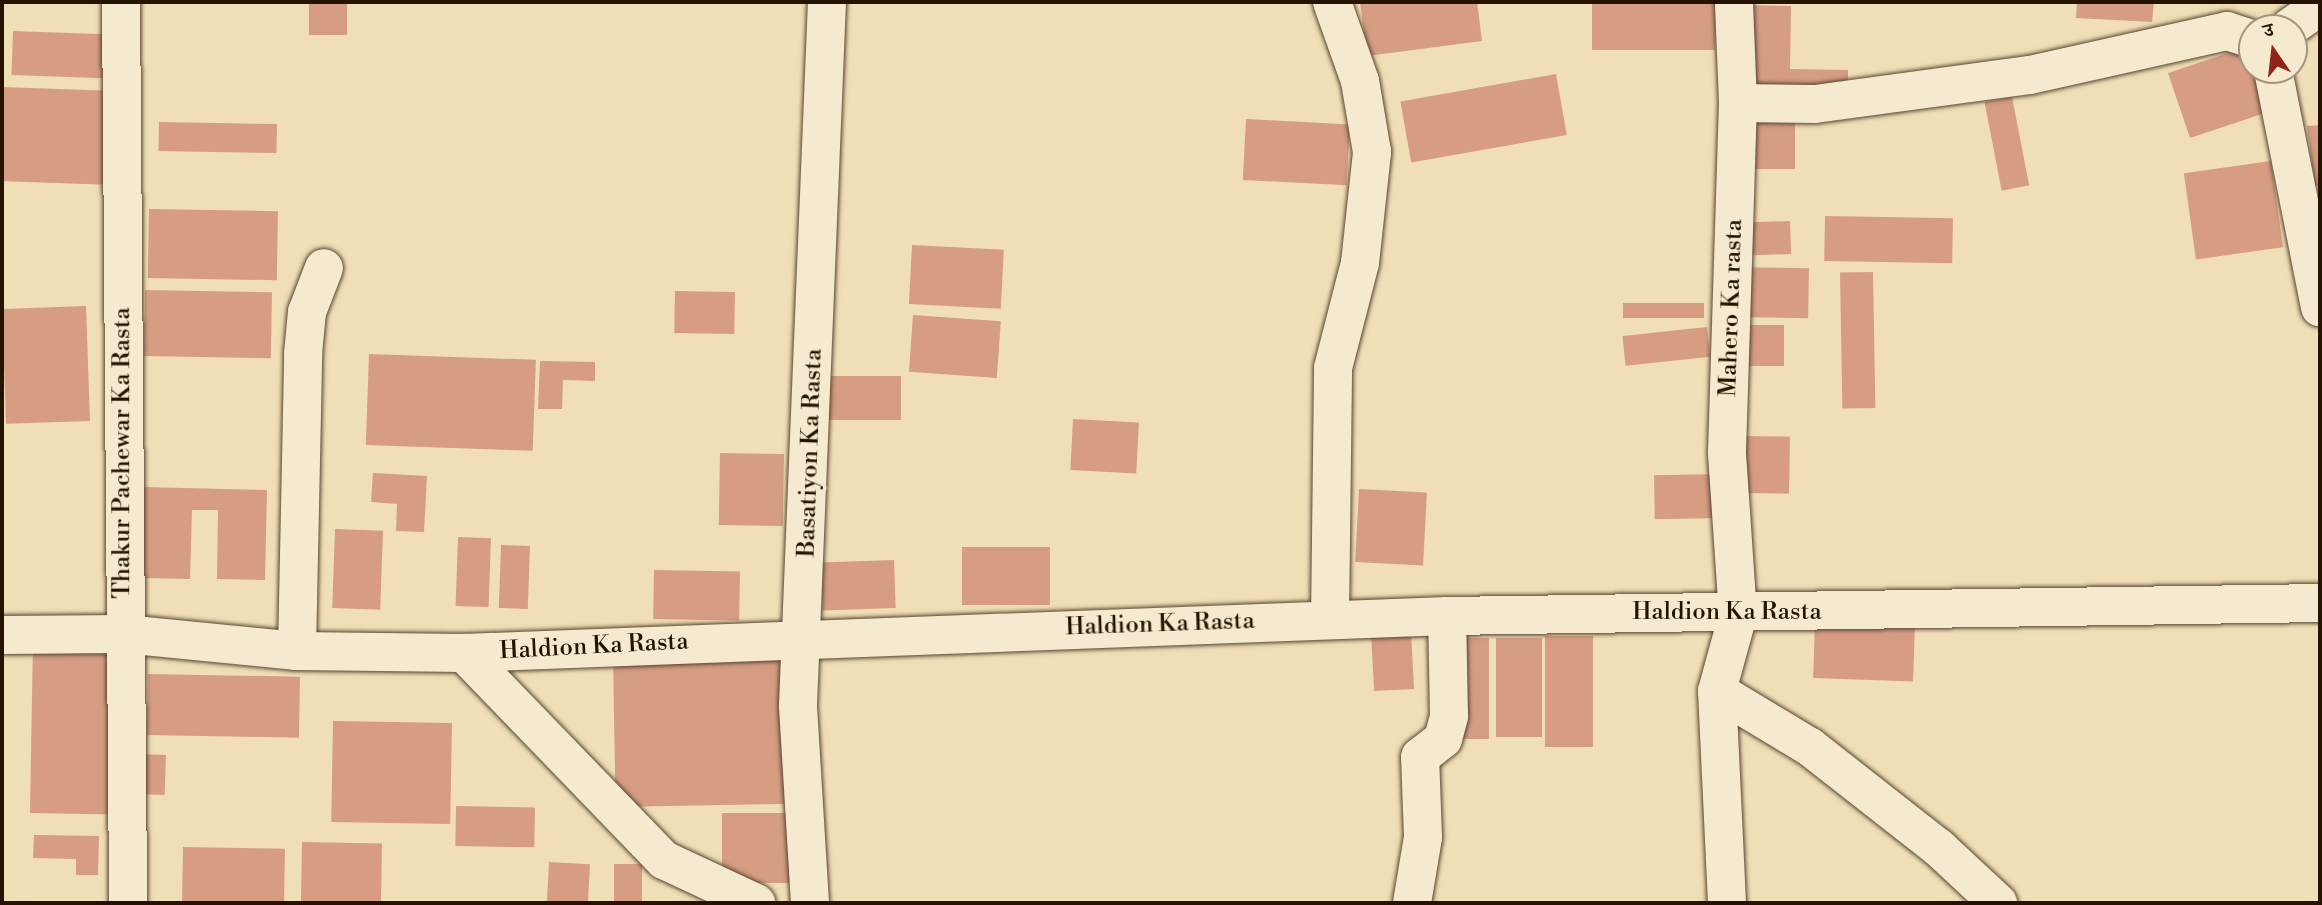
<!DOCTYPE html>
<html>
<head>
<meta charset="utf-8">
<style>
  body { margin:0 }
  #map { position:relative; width:2322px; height:905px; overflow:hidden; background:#f0deb6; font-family:"Libre Bodoni","Noto Serif Devanagari",serif }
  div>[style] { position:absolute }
  .building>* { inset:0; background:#d69d83; transform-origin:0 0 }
  .roads { filter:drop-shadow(0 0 2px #58452e) drop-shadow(0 0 2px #58452e) }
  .minor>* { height:38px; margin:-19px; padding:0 19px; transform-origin:19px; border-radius:19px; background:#f5ead0 }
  span { translate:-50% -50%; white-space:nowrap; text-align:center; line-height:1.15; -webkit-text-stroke:7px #f5ead0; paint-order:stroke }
  .street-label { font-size:24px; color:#251200 }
  .frame { position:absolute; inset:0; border:4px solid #251200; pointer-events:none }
  .north { position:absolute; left:2238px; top:14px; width:70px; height:70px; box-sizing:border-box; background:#f5ead0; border:2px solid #a2947d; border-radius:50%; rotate:346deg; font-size:19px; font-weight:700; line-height:28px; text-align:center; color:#251200 }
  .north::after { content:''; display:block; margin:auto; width:24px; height:32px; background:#8f2418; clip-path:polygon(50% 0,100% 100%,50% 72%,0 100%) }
</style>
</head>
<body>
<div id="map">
  <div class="building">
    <i style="left:309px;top:2px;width:38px;height:33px"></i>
    <i style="clip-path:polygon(1360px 2px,1477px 2px,1482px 41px,1367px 56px)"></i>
    <i style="left:1592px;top:2px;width:123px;height:48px"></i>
    <i style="clip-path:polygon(2077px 2px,2154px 2px,2152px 22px,2076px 18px)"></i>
    <i style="clip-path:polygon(1749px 5px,1791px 6px,1790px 69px,1848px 70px,1848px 97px,1748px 96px)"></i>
    <i style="left:13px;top:31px;width:99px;height:44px;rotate:2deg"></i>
    <i style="clip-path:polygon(2252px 45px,2252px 70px,2261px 70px,2274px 110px,2190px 138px,2168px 73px)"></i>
    <i style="left:1556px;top:74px;width:62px;height:158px;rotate:80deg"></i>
    <i style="left:2px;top:87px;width:107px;height:94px;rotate:2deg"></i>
    <i style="left:2012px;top:97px;width:90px;height:28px;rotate:79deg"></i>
    <i style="left:1754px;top:110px;width:41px;height:59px"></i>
    <i style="left:1246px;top:119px;width:104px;height:61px;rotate:3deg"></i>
    <i style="left:159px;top:122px;width:118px;height:29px;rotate:1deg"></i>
    <i style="clip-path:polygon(2320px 125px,2320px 185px,2315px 186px,2307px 126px)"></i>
    <i style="left:2271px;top:161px;width:87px;height:88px;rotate:82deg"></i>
    <i style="left:149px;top:209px;width:129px;height:69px;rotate:1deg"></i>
    <i style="left:1825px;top:216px;width:128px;height:45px;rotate:1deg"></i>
    <i style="left:1790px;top:221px;width:33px;height:39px;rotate:88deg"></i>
    <i style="left:912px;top:245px;width:92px;height:59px;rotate:3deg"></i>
    <i style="left:1737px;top:267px;width:72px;height:50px;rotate:1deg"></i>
    <i style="left:1873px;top:272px;width:136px;height:33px;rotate:89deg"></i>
    <i style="left:145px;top:290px;width:127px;height:66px;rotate:1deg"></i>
    <i style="left:675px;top:291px;width:60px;height:42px;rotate:1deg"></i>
    <i style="left:1704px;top:303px;width:15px;height:81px;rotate:90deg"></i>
    <i style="left:86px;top:306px;width:115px;height:84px;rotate:88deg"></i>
    <i style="left:913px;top:315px;width:88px;height:57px;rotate:4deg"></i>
    <i style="left:1742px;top:325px;width:42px;height:41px"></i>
    <i style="left:1707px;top:327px;width:30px;height:85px;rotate:84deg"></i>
    <i style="left:369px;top:354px;width:167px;height:91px;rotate:2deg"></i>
    <i style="clip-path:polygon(540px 361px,595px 362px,595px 381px,563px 380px,562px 409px,538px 409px)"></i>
    <i style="left:822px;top:376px;width:79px;height:44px"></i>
    <i style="left:1073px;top:419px;width:66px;height:51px;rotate:3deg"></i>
    <i style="left:1745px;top:436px;width:45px;height:57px;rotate:1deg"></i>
    <i style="left:720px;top:453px;width:64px;height:72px;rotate:1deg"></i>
    <i style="clip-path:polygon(373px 473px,427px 476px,424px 532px,396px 531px,397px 504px,371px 502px)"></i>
    <i style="left:1720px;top:474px;width:44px;height:66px;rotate:89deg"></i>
    <i style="clip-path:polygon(143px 487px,267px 490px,265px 580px,217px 579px,218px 510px,192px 510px,190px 579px,141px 578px)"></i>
    <i style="left:1359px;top:489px;width:68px;height:73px;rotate:3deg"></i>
    <i style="left:335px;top:529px;width:48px;height:79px;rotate:2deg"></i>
    <i style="left:458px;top:537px;width:33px;height:69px;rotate:2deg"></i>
    <i style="left:501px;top:545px;width:29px;height:63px;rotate:2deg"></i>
    <i style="left:1050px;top:547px;width:58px;height:88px;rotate:90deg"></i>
    <i style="left:894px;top:560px;width:48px;height:73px;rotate:88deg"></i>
    <i style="left:654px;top:570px;width:86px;height:49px;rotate:1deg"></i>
    <i style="left:1815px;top:623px;width:100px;height:55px;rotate:2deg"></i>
    <i style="left:1411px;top:631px;width:58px;height:40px;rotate:87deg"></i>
    <i style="left:1545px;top:636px;width:48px;height:111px"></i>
    <i style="left:1489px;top:638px;width:101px;height:29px;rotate:90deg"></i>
    <i style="left:1496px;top:638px;width:46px;height:99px"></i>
    <i style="left:33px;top:640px;width:84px;height:173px;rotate:1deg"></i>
    <i style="left:782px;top:657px;width:147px;height:169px;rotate:89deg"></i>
    <i style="left:148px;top:674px;width:152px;height:61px;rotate:1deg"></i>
    <i style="left:333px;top:721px;width:119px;height:101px;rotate:1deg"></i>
    <i style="left:136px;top:754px;width:30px;height:40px;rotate:2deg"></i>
    <i style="left:456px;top:806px;width:79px;height:40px;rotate:1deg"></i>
    <i style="left:793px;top:813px;width:70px;height:71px;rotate:90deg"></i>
    <i style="clip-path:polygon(34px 835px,99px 836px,98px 875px,76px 875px,76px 859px,33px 858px)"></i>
    <i style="left:302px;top:842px;width:80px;height:61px;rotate:1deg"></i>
    <i style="left:183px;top:847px;width:102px;height:55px;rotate:1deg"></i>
    <i style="left:549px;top:862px;width:41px;height:41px;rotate:3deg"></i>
    <i style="left:614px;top:864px;width:28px;height:39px"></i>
  </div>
  <div class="roads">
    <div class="minor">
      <i style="left:121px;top:2px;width:901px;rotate:89.55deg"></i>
      <i style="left:2289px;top:28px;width:38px;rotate:-35deg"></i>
      <i style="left:2273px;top:70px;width:242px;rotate:78.8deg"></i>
      <i style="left:1738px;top:103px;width:77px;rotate:0.7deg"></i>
      <i style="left:1815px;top:104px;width:217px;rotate:-7.7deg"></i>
      <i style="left:2030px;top:75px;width:202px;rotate:-12.6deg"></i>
      <i style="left:2227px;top:31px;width:26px;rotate:18deg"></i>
      <i style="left:1330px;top:620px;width:252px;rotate:-89.3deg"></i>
      <i style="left:1333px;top:368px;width:108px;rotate:-75.6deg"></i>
      <i style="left:1360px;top:263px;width:112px;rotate:-83.8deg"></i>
      <i style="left:1372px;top:152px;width:72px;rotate:-99.6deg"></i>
      <i style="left:1360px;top:81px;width:84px;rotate:-109.5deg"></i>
      <i style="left:2px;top:635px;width:122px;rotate:-0.5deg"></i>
      <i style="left:124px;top:634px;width:174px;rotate:5.6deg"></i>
      <i style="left:297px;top:651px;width:167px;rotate:0.7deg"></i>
      <i style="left:464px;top:653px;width:984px;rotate:-2.16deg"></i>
      <i style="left:1447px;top:616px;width:873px;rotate:-0.85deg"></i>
      <i style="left:297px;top:651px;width:297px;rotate:-88.8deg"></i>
      <i style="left:303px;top:354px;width:42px;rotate:-84.6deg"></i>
      <i style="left:307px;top:312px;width:47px;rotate:-68.9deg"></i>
      <i style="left:464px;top:653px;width:288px;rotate:46deg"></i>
      <i style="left:664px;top:860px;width:102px;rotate:25.1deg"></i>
      <i style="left:1717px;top:691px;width:109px;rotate:31.1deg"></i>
      <i style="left:1810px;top:747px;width:164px;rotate:38.1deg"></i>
      <i style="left:1939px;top:848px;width:81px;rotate:43deg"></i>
      <i style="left:810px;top:903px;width:198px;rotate:-93.5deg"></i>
      <i style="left:798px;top:705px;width:704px;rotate:-87.64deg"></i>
      <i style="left:1412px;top:903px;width:67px;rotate:-80.5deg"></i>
      <i style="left:1423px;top:837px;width:80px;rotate:-92.1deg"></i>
      <i style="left:1420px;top:757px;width:29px;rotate:-38deg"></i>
      <i style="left:1443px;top:739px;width:24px;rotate:-75deg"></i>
      <i style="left:1449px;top:716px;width:100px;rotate:-91.1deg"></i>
      <i style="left:1727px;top:903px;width:212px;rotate:-92.7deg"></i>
      <i style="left:1717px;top:691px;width:79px;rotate:-74.6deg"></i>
      <i style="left:1738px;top:615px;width:163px;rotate:-93.9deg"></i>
      <i style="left:1727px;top:452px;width:349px;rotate:-88.2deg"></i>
      <i style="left:1738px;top:103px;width:101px;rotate:-92.3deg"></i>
    </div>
  </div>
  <div class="street-label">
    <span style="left:1732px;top:308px;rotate:-88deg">Mahero Ka rasta</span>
    <span style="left:123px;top:453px;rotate:-90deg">Thakur Pachewar Ka Rasta</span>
    <span style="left:811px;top:453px;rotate:-88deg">Basatiyon Ka Rasta</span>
    <span style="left:1727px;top:613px">Haldion Ka Rasta</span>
    <span style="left:1160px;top:625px;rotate:-2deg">Haldion Ka Rasta</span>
    <span style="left:594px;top:647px;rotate:-3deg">Haldion Ka Rasta</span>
  </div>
  <div class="frame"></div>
  <div class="north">उ</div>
</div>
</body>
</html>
